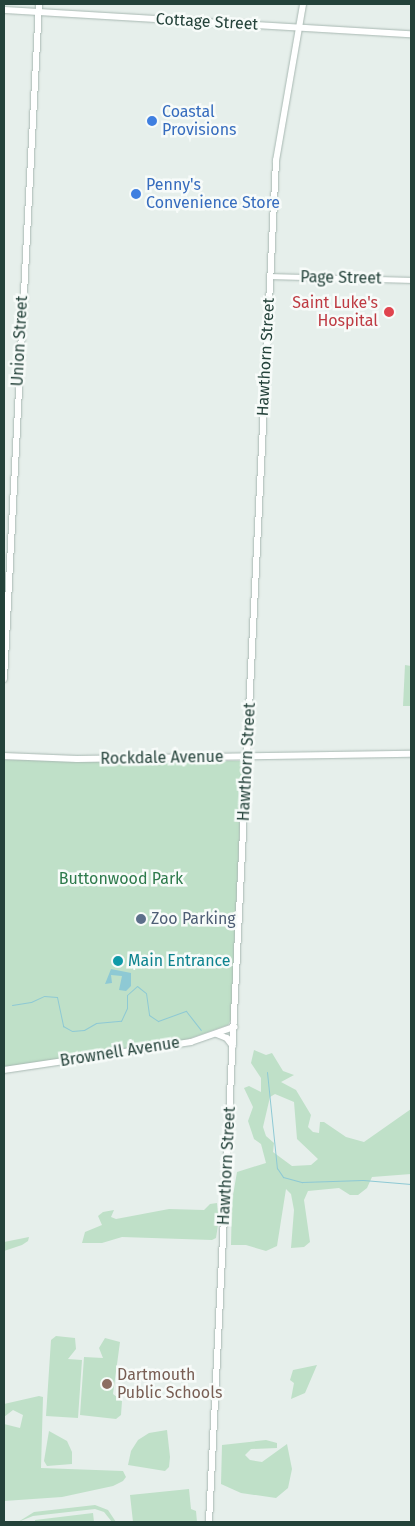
<!DOCTYPE html>
<html>
<head>
<meta charset="utf-8">
<style>
  body { margin:0 }
  #map { position:relative; width:415px; height:1526px; overflow:hidden; background:#e6efeb; font-family:"Fira Sans",sans-serif }
  div>[style] { position:absolute }
  .green>* { inset:0; background:#bfe0c8 }
  .water>* { inset:0; background:#8ec9d4 }
  .stream>* { height:1px; margin:-0.5px; padding:0 0.5px; transform-origin:0.5px; border-radius:0.5px; background:#8ec9d4 }
  .roads { filter:drop-shadow(0 0 1px #a8b8b2) drop-shadow(0 0 1px #a8b8b2) }
  .tertiary>* { height:5px; margin:-2.5px; padding:0 2.5px; transform-origin:2.5px; border-radius:2.5px; background:#fff }
  .secondary>* { height:5.5px; margin:-2.75px; padding:0 2.75px; transform-origin:2.75px; border-radius:2.75px; background:#fff }
  .dots>* { width:14px; height:14px; translate:-50% -50%; box-sizing:border-box; border:2px solid #f7fbf9; border-radius:50% }
  span { translate:-50% -50%; white-space:nowrap; text-align:center; line-height:1.15; -webkit-text-stroke:5px #f7fbf9; paint-order:stroke }
  .street-label { font-size:16px; color:#24423a }
  .shop-label { font-size:16px; color:#366cbe }
  .left { translate:0 -50%; text-align:left }
  .health-label { font-size:16px; color:#be3a42 }
  .right { translate:-100% -50%; text-align:right }
  .park-label { font-size:16px; color:#2d7a4b }
  .service-label { font-size:16px; color:#4e5e75 }
  .culture-label { font-size:16px; color:#0d838f }
  .education-label { font-size:16px; color:#785e54 }
  .frame { position:absolute; inset:0; border:5px solid #24423a; pointer-events:none }
</style>
</head>
<body>
<div id="map">
  <div class="green">
    <i style="clip-path:polygon(405px 665px,411px 666px,411px 706px,403px 706px)"></i>
    <i style="clip-path:polygon(4px 760px,243px 761px,231px 1020px,228px 1025px,183px 1041px,4px 1067px)"></i>
    <i style="clip-path:polygon(evenodd,254px 1050px,266px 1055px,272px 1053px,283px 1071px,294px 1075px,281px 1082px,296px 1090px,311px 1115px,308px 1127px,313px 1132px,319px 1133px,320px 1122px,324px 1122px,346px 1137px,364px 1142px,411px 1109px,411px 1174px,372px 1177px,367px 1188px,358px 1195px,350px 1195px,339px 1188px,308px 1191px,304px 1200px,310px 1242px,304px 1247px,291px 1248px,294px 1210px,291px 1194px,286px 1189px,277px 1246px,266px 1251px,246px 1245px,231px 1245px,232px 1201px,237px 1172px,266px 1163px,261px 1144px,254px 1139px,248px 1121px,253px 1107px,244px 1088px,249px 1086px,261px 1092px,261px 1078px,251px 1063px,254px 1050px,275px 1094px,294px 1102px,297px 1139px,318px 1159px,311px 1165px,292px 1166px,273px 1152px,274px 1143px,266px 1136px,263px 1127px,270px 1097px,275px 1094px)"></i>
    <i style="clip-path:polygon(210px 1204px,217px 1203px,219px 1218px,216px 1238px,212px 1240px,122px 1237px,102px 1243px,82px 1243px,85px 1232px,102px 1225px,98px 1216px,103px 1212px,114px 1210px,111px 1217px,116px 1219px,169px 1209px,204px 1210px)"></i>
    <i style="clip-path:polygon(29px 1237px,28px 1241px,22px 1245px,4px 1251px,4px 1242px)"></i>
    <i style="clip-path:polygon(56px 1336px,75px 1338px,76px 1349px,68px 1359px,82px 1360px,78px 1418px,46px 1416px,51px 1340px)"></i>
    <i style="clip-path:polygon(105px 1338px,120px 1342px,113px 1394px,122px 1401px,121px 1415px,116px 1419px,80px 1415px,84px 1357px,103px 1358px,99px 1348px)"></i>
    <i style="clip-path:polygon(317px 1365px,305px 1393px,291px 1399px,294px 1383px,290px 1380px,293px 1370px)"></i>
    <i style="clip-path:polygon(39px 1396px,43px 1397px,41px 1468px,123px 1471px,126px 1477px,123px 1481px,113px 1486px,62px 1497px,4px 1501px,4px 1424px,20px 1428px,23px 1415px,13px 1410px,4px 1417px,4px 1404px)"></i>
    <i style="clip-path:polygon(167px 1430px,170px 1457px,169px 1467px,165px 1471px,128px 1465px,131px 1451px,138px 1440px,149px 1433px)"></i>
    <i style="clip-path:polygon(49px 1431px,67px 1441px,72px 1452px,72px 1464px,47px 1466px,44px 1461px)"></i>
    <i style="clip-path:polygon(266px 1440px,277px 1443px,277px 1448px,251px 1449px,245px 1455px,250px 1460px,262px 1462px,287px 1444px,292px 1469px,288px 1488px,276px 1498px,241px 1493px,221px 1484px,222px 1445px)"></i>
    <i style="clip-path:polygon(189px 1489px,191px 1509px,196px 1511px,197px 1522px,133px 1522px,130px 1495px)"></i>
    <i style="clip-path:polygon(95px 1505px,108px 1510px,116px 1522px,112px 1522px,104px 1512px,95px 1509px,33px 1516px,18px 1522px,34px 1512px)"></i>
    <i style="clip-path:polygon(93px 1513px,94px 1522px,35px 1522px,35px 1520px)"></i>
  </div>
  <div class="water">
    <i style="clip-path:polygon(111px 969px,131px 973px,131px 986px,126px 991px,119px 990px,122px 976px,111px 975px,112px 983px,105px 984px)"></i>
  </div>
  <div class="stream">
    <i style="left:12px;top:1005px;width:19px;rotate:-9deg"></i>
    <i style="left:31px;top:1002px;width:14px;rotate:-25deg"></i>
    <i style="left:44px;top:996px;width:13px;rotate:4deg"></i>
    <i style="left:57px;top:997px;width:30px;rotate:78deg"></i>
    <i style="left:63px;top:1026px;width:10px;rotate:29deg"></i>
    <i style="left:72px;top:1031px;width:12px;rotate:-5deg"></i>
    <i style="left:84px;top:1030px;width:14px;rotate:-30deg"></i>
    <i style="left:96px;top:1023px;width:25px;rotate:-5deg"></i>
    <i style="left:121px;top:1021px;width:14px;rotate:-65deg"></i>
    <i style="left:127px;top:1008px;width:13px;rotate:-90deg"></i>
    <i style="left:127px;top:995px;width:13px;rotate:-42deg"></i>
    <i style="left:137px;top:986px;width:11px;rotate:38deg"></i>
    <i style="left:146px;top:993px;width:22px;rotate:82deg"></i>
    <i style="left:149px;top:1015px;width:11px;rotate:34deg"></i>
    <i style="left:158px;top:1021px;width:30px;rotate:-20deg"></i>
    <i style="left:186px;top:1011px;width:24px;rotate:52deg"></i>
    <i style="left:267px;top:1072px;width:97px;rotate:84.1deg"></i>
    <i style="left:277px;top:1168px;width:11px;rotate:56deg"></i>
    <i style="left:283px;top:1177px;width:20px;rotate:15deg"></i>
    <i style="left:302px;top:1182px;width:61px;rotate:-1.9deg"></i>
    <i style="left:363px;top:1180px;width:48px;rotate:4.8deg"></i>
  </div>
  <div class="roads">
    <div class="tertiary">
      <i style="left:270px;top:276px;width:141px;rotate:1.6deg"></i>
    </div>
    <div class="secondary">
      <i style="left:4px;top:10px;width:408px;rotate:3.4deg"></i>
      <i style="left:4px;top:679px;width:676px;rotate:-87.03deg"></i>
      <i style="left:4px;top:756px;width:73px;rotate:2.4deg"></i>
      <i style="left:77px;top:759px;width:334px;rotate:-0.9deg"></i>
      <i style="left:217px;top:1034px;width:11px;rotate:22deg"></i>
      <i style="left:227px;top:1038px;width:10px;rotate:53deg"></i>
      <i style="left:4px;top:1070px;width:189px;rotate:-8.5deg"></i>
      <i style="left:191px;top:1042px;width:46px;rotate:-19.2deg"></i>
      <i style="left:209px;top:1522px;width:1363px;rotate:-87.18deg"></i>
      <i style="left:276px;top:161px;width:159px;rotate:-80.2deg"></i>
    </div>
  </div>
  <div class="dots">
    <i style="left:152px;top:121px;background:#3f7fe0"></i>
    <i style="left:136px;top:194px;background:#3f7fe0"></i>
    <i style="left:389px;top:312px;background:#e0444e"></i>
    <i style="left:141px;top:919px;background:#5c6f8a"></i>
    <i style="left:118px;top:961px;background:#0f9aa8"></i>
    <i style="left:107px;top:1384px;background:#8d6e63"></i>
  </div>
  <div class="street-label">
    <span style="left:207px;top:22px;rotate:3deg">Cottage Street</span>
    <span style="left:341px;top:278px;rotate:1deg">Page Street</span>
    <span style="left:20px;top:341px;rotate:-87deg">Union Street</span>
    <span style="left:266px;top:357px;rotate:-87deg">Hawthorn Street</span>
    <span style="left:162px;top:758px;rotate:-1deg">Rockdale Avenue</span>
    <span style="left:247px;top:762px;rotate:-87deg">Hawthorn Street</span>
    <span style="left:120px;top:1052px;rotate:-9deg">Brownell Avenue</span>
    <span style="left:227px;top:1166px;rotate:-87deg">Hawthorn Street</span>
  </div>
  <div class="shop-label">
    <span class="left" style="left:162px;top:121px">Coastal<br>Provisions</span>
    <span class="left" style="left:146px;top:194px">Penny's<br>Convenience Store</span>
  </div>
  <div class="health-label">
    <span class="right" style="left:378px;top:312px">Saint Luke's<br>Hospital</span>
  </div>
  <div class="park-label">
    <span style="left:121px;top:879px">Buttonwood Park</span>
  </div>
  <div class="service-label">
    <span class="left" style="left:151px;top:919px">Zoo Parking</span>
  </div>
  <div class="culture-label">
    <span class="left" style="left:128px;top:961px">Main Entrance</span>
  </div>
  <div class="education-label">
    <span class="left" style="left:117px;top:1384px">Dartmouth<br>Public Schools</span>
  </div>
  <div class="frame"></div>
</div>
</body>
</html>
